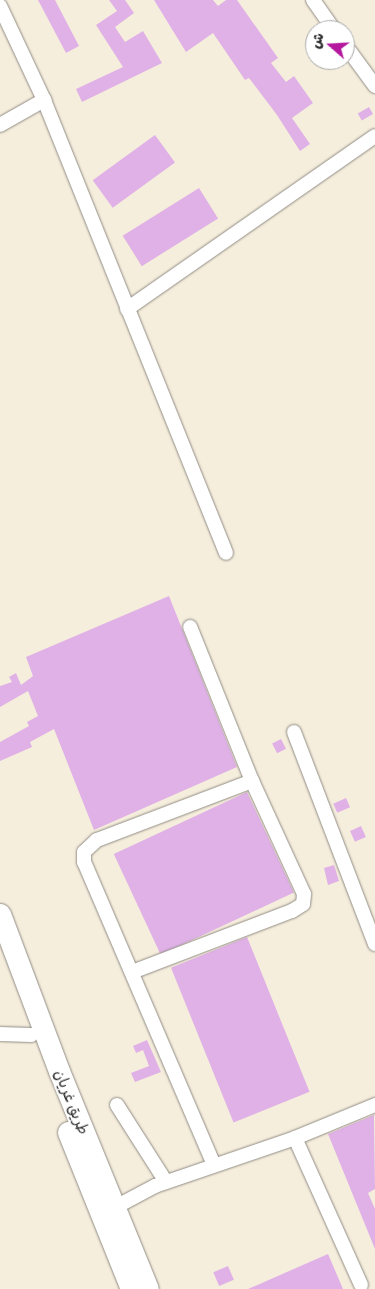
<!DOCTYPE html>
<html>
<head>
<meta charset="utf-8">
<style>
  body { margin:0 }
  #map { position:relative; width:375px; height:1289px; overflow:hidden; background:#f6eedd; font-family:Delius,"Playpen Sans Arabic",sans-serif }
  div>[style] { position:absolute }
  .building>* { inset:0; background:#dfb1e6; transform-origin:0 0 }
  .roads { filter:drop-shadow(0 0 1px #908c84) drop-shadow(0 0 1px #908c84) }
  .minor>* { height:14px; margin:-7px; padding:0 7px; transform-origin:7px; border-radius:7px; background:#fff }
  .highway>* { height:21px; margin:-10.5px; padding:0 10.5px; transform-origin:10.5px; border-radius:10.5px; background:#fff }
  span { translate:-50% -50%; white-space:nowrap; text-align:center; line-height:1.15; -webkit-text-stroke:4px #fff; paint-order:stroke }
  .street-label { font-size:15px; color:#2b2b2b }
  .north { position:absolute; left:305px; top:20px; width:50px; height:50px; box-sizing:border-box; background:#fff; border:1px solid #aaa; border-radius:50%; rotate:289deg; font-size:14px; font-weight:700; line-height:20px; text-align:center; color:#2b2b2b }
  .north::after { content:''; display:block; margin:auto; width:18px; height:22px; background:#b5179e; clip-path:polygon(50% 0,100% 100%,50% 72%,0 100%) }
</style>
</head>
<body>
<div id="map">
  <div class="building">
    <i style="clip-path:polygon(38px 0,55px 0,79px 46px,66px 53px)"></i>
    <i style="clip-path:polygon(109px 0,125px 0,134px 13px,115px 27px,125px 42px,143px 31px,162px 63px,82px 102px,76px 89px,123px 67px,96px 25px,117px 11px)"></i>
    <i style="clip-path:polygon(154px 0,213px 0,218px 6px,226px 0,237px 0,278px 58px,271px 63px,286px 82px,294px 76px,313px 103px,292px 118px,310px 144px,300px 151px,277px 115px,249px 78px,245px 80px,213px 33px,186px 52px)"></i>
    <i style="left:369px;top:107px;width:8px;height:13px;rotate:60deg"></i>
    <i style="left:155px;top:135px;width:34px;height:77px;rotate:54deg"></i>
    <i style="left:199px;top:188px;width:36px;height:90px;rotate:58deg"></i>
    <i style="clip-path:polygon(169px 596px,237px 767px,94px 830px,54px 729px,30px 742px,32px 747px,0 761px,0 742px,29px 726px,27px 722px,38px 716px,28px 691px,0 707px,0 686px,12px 682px,9px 677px,16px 673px,21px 685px,33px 676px,26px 657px)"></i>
    <i style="left:281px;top:739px;width:11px;height:10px;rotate:63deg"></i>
    <i style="left:247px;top:792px;width:111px;height:147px;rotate:65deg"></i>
    <i style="left:346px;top:798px;width:10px;height:14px;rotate:66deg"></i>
    <i style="left:361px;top:826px;width:12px;height:12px;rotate:66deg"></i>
    <i style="clip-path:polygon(334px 865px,339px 881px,328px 885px,324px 868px)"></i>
    <i style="left:247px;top:937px;width:167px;height:82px;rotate:68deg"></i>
    <i style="clip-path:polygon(147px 1040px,161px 1072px,135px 1082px,131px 1073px,149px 1066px,143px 1050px,136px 1053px,133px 1046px)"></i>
    <i style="clip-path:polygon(374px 1115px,375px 1189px,368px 1193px,375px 1209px,375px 1249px,328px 1134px)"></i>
    <i style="clip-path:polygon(328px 1254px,343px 1289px,248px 1289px)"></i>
    <i style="left:228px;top:1266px;width:15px;height:16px;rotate:67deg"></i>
  </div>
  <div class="roads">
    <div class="minor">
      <i style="left:313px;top:0;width:37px;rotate:55deg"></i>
      <i style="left:0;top:6px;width:104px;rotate:64.9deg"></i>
      <i style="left:44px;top:100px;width:488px;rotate:68.1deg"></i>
      <i style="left:345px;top:45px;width:51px;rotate:53.8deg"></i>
      <i style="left:0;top:125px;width:51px;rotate:-29.6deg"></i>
      <i style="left:127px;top:309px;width:302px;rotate:-34.9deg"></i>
      <i style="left:294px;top:732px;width:227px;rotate:69.1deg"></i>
      <i style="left:132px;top:972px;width:171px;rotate:-20.9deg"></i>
      <i style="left:292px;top:911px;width:13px;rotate:-32deg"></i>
      <i style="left:303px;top:904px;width:10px;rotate:-84deg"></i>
      <i style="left:304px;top:894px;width:124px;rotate:-114.7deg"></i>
      <i style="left:252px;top:781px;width:166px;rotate:-111.9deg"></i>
      <i style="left:0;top:1034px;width:31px;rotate:2deg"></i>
      <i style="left:117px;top:1105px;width:91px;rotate:57.5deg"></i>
      <i style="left:295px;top:1138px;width:161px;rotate:65.8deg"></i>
      <i style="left:214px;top:1165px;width:330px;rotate:-113.2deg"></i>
      <i style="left:84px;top:862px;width:10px;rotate:-90deg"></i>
      <i style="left:84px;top:852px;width:18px;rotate:-43deg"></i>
      <i style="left:97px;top:840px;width:166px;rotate:-20.8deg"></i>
      <i style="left:108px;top:1211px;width:53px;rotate:-28deg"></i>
      <i style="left:155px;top:1186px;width:148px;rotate:-18.9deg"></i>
      <i style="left:295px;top:1138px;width:87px;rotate:-22.4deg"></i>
    </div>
    <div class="highway">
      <i style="left:0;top:914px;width:168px;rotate:69.4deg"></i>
      <i style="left:59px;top:1071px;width:235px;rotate:67.8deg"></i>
      <i style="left:68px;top:1132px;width:169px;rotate:68.1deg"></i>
    </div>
  </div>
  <div class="street-label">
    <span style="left:72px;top:1102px;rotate:68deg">طريق غريان</span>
  </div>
  <div class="north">ش</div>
</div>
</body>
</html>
